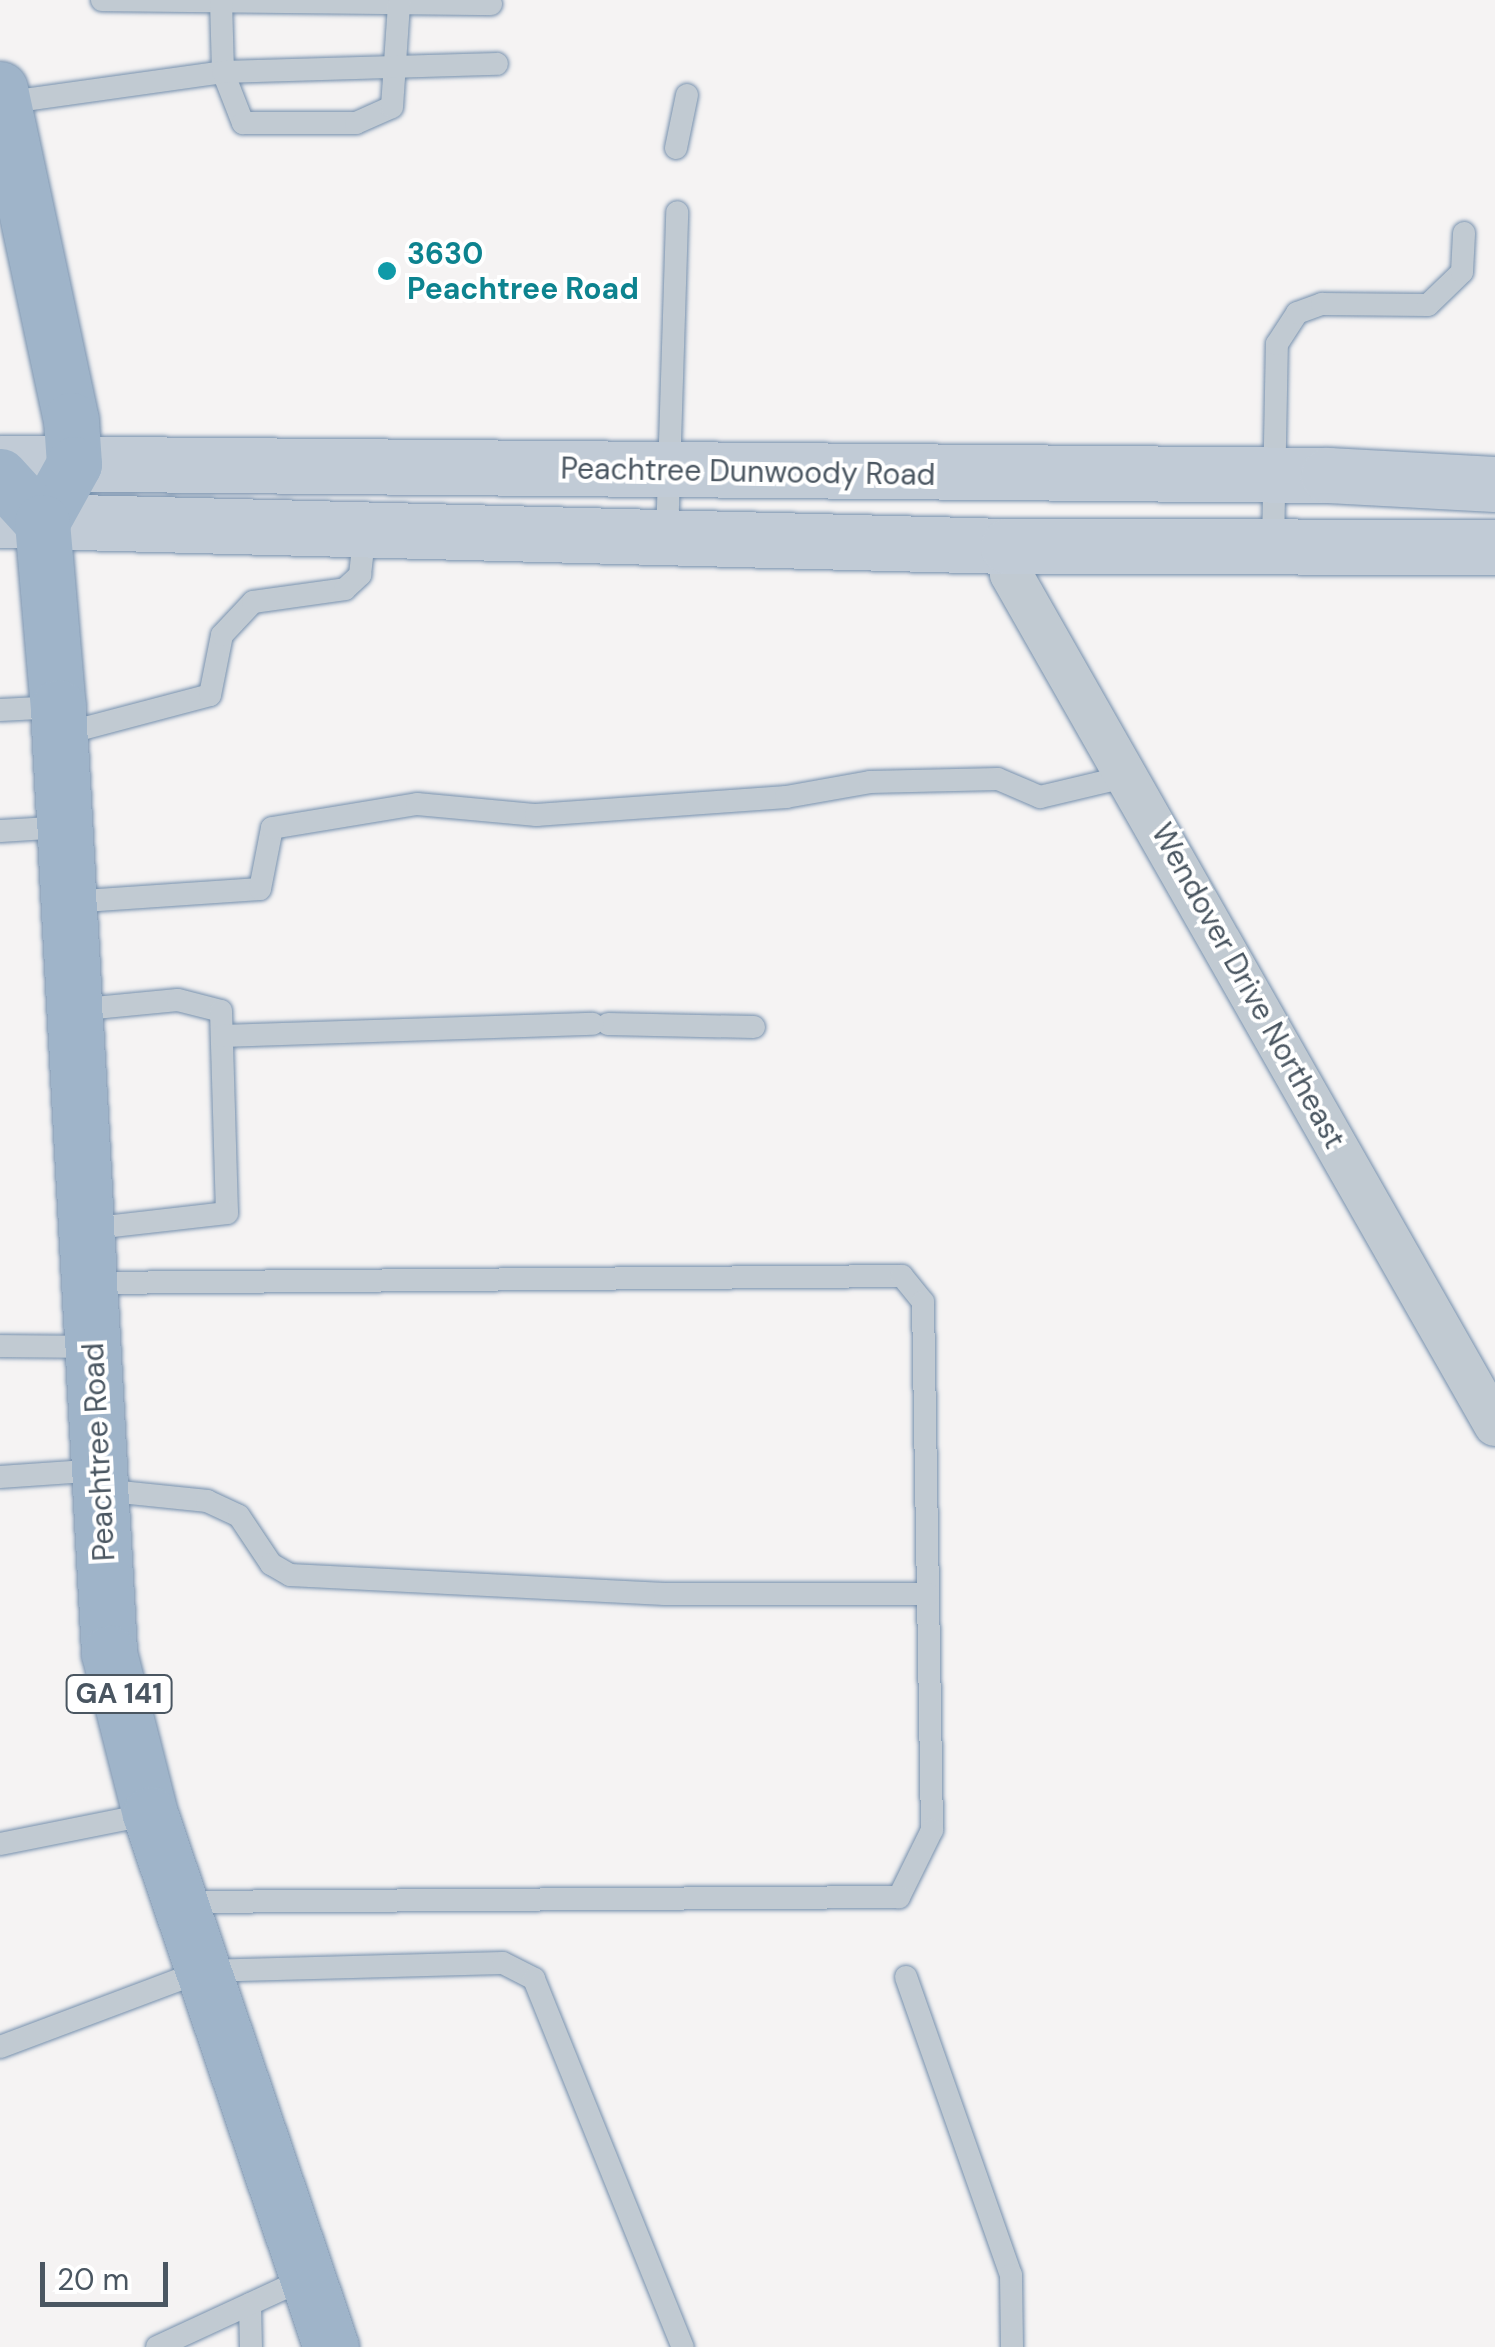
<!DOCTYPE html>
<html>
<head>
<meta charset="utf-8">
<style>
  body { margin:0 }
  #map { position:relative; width:1495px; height:2347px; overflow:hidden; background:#f5f3f3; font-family:"DM Sans",sans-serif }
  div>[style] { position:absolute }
  .roads { filter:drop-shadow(0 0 2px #7690ad) drop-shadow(0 0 2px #7690ad) }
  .service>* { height:22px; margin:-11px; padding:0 11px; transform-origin:11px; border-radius:11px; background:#c1cad2 }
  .minor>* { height:42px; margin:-21px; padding:0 21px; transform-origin:21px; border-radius:21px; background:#c1cad2 }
  .secondary>* { height:55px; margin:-27.5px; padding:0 27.5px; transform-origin:27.5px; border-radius:27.5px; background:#c1cbd6 }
  .trunk>* { height:55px; margin:-27.5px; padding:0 27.5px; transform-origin:27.5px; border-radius:27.5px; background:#9fb4c9 }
  .dots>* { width:28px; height:28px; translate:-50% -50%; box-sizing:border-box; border:5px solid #fff; border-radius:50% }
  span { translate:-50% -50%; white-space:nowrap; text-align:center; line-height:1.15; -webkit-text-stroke:8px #fff; paint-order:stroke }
  .shield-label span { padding:2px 8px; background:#fff; border:2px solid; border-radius:8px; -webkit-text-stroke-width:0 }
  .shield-label { font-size:28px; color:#4a5661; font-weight:700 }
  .culture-label { font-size:30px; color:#0d838f; font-weight:700 }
  .left { translate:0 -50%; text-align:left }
  .street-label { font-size:30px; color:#4a5661 }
  .scale { position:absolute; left:40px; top:2262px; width:128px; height:45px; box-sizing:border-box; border:5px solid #4a5661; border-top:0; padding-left:12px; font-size:30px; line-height:35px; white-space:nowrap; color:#4a5661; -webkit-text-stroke:8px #fff; paint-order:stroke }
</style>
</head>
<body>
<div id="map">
  <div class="roads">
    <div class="service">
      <i style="left:102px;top:0;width:389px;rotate:0.6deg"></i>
      <i style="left:221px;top:0;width:72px;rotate:88.4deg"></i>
      <i style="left:223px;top:72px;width:55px;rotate:68.6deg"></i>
      <i style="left:243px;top:123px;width:113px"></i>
      <i style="left:356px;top:123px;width:39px;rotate:-24deg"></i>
      <i style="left:392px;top:107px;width:103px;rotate:-86.1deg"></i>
      <i style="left:3px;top:103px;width:222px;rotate:-8deg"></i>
      <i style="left:223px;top:72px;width:274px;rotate:-1.7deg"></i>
      <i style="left:676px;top:148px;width:54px;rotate:-78.3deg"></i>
      <i style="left:667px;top:538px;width:326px;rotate:-88.2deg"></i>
      <i style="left:1273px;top:547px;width:203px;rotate:-88.9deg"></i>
      <i style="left:1277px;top:344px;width:37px;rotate:-57deg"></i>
      <i style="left:1297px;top:313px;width:27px;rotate:-20deg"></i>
      <i style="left:1322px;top:304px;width:106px;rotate:0.5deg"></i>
      <i style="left:1428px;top:305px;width:47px;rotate:-44.1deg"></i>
      <i style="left:1462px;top:272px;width:39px;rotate:-87deg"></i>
      <i style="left:0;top:710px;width:58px;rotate:-3deg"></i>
      <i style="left:59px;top:735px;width:156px;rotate:-14.8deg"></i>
      <i style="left:210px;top:695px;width:61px;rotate:-78.7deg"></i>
      <i style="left:222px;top:635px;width:45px;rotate:-46.8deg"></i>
      <i style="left:253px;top:602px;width:93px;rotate:-8deg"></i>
      <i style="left:345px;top:589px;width:21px;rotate:-43deg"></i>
      <i style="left:360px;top:575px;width:45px;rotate:-83.7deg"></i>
      <i style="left:0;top:831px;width:63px;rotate:-3.6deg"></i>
      <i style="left:69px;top:902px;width:191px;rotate:-3.9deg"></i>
      <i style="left:260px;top:889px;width:62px;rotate:-78.9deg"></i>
      <i style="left:272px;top:828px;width:147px;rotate:-9.4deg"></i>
      <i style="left:417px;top:804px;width:120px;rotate:5.3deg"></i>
      <i style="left:536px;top:815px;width:251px;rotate:-4.1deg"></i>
      <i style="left:786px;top:797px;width:85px;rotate:-10.1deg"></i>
      <i style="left:870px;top:782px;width:128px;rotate:-1.3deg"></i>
      <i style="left:998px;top:779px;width:46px;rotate:23.2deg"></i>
      <i style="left:1040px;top:797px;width:91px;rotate:-13.3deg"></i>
      <i style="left:74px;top:1010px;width:104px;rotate:-5.5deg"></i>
      <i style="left:178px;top:1000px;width:44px;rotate:14.3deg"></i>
      <i style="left:221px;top:1011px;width:202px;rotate:88.3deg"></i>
      <i style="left:227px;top:1213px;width:142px;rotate:173.5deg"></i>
      <i style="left:608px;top:1024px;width:146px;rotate:1.2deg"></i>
      <i style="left:222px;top:1036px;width:371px;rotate:-1.9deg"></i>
      <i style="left:90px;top:1283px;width:812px;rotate:-0.49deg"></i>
      <i style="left:902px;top:1276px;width:33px;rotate:51deg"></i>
      <i style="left:923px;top:1302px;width:528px;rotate:89.02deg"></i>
      <i style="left:932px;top:1830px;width:75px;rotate:116.2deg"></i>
      <i style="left:899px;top:1897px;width:720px;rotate:179.6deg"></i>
      <i style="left:0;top:1346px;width:94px;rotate:0.6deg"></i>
      <i style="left:0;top:1477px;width:101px;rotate:-4deg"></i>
      <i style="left:101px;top:1490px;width:107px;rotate:5.9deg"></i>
      <i style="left:207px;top:1501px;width:35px;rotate:25deg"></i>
      <i style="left:239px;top:1516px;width:58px;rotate:56.3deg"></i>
      <i style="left:271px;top:1564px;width:22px;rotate:30deg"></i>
      <i style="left:290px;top:1575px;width:375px;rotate:2.9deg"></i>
      <i style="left:665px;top:1594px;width:263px"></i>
      <i style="left:0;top:1844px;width:153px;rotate:-11.3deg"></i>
      <i style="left:906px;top:1977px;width:316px;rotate:70.6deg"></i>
      <i style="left:1011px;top:2275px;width:72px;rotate:89.2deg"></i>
      <i style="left:0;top:2047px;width:216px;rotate:-20.6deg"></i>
      <i style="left:202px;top:1971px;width:301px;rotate:-1.5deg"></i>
      <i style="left:503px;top:1963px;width:35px;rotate:27deg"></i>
      <i style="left:534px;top:1979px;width:397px;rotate:68deg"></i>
      <i style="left:250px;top:2304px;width:43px;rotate:88.7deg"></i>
      <i style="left:157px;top:2347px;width:162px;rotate:-24.8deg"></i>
    </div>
    <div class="minor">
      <i style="left:1008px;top:546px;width:28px;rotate:84deg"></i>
      <i style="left:1011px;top:574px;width:979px;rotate:60.37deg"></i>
    </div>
    <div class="secondary">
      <i style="left:0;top:463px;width:1328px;rotate:0.52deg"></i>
      <i style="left:1328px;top:475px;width:167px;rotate:3.1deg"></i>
      <i style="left:0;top:520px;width:1008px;rotate:1.48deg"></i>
      <i style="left:1008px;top:546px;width:487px;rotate:0.1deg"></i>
    </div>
    <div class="trunk">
      <i style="left:0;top:89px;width:339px;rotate:77.9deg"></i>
      <i style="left:71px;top:420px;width:44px;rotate:86.1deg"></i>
      <i style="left:74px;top:464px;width:66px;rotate:118.9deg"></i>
      <i style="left:0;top:476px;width:62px;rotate:47.6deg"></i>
      <i style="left:42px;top:522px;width:186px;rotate:85.1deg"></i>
      <i style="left:58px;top:707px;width:947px;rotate:86.91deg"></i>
      <i style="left:109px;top:1653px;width:166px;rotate:75.7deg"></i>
      <i style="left:150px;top:1814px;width:563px;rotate:71.24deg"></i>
    </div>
  </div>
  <div class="dots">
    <i style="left:387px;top:271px;background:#0f9aa8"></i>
  </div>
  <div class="shield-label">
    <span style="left:119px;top:1694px">GA 141</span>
  </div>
  <div class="culture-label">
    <span class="left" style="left:407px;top:271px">3630<br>Peachtree Road</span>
  </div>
  <div class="street-label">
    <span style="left:748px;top:472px;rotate:1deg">Peachtree Dunwoody Road</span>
    <span style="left:1248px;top:986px;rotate:61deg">Wendover Drive Northeast</span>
    <span style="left:99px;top:1452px;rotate:-93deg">Peachtree Road</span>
  </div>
  <div class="scale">20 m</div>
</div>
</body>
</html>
